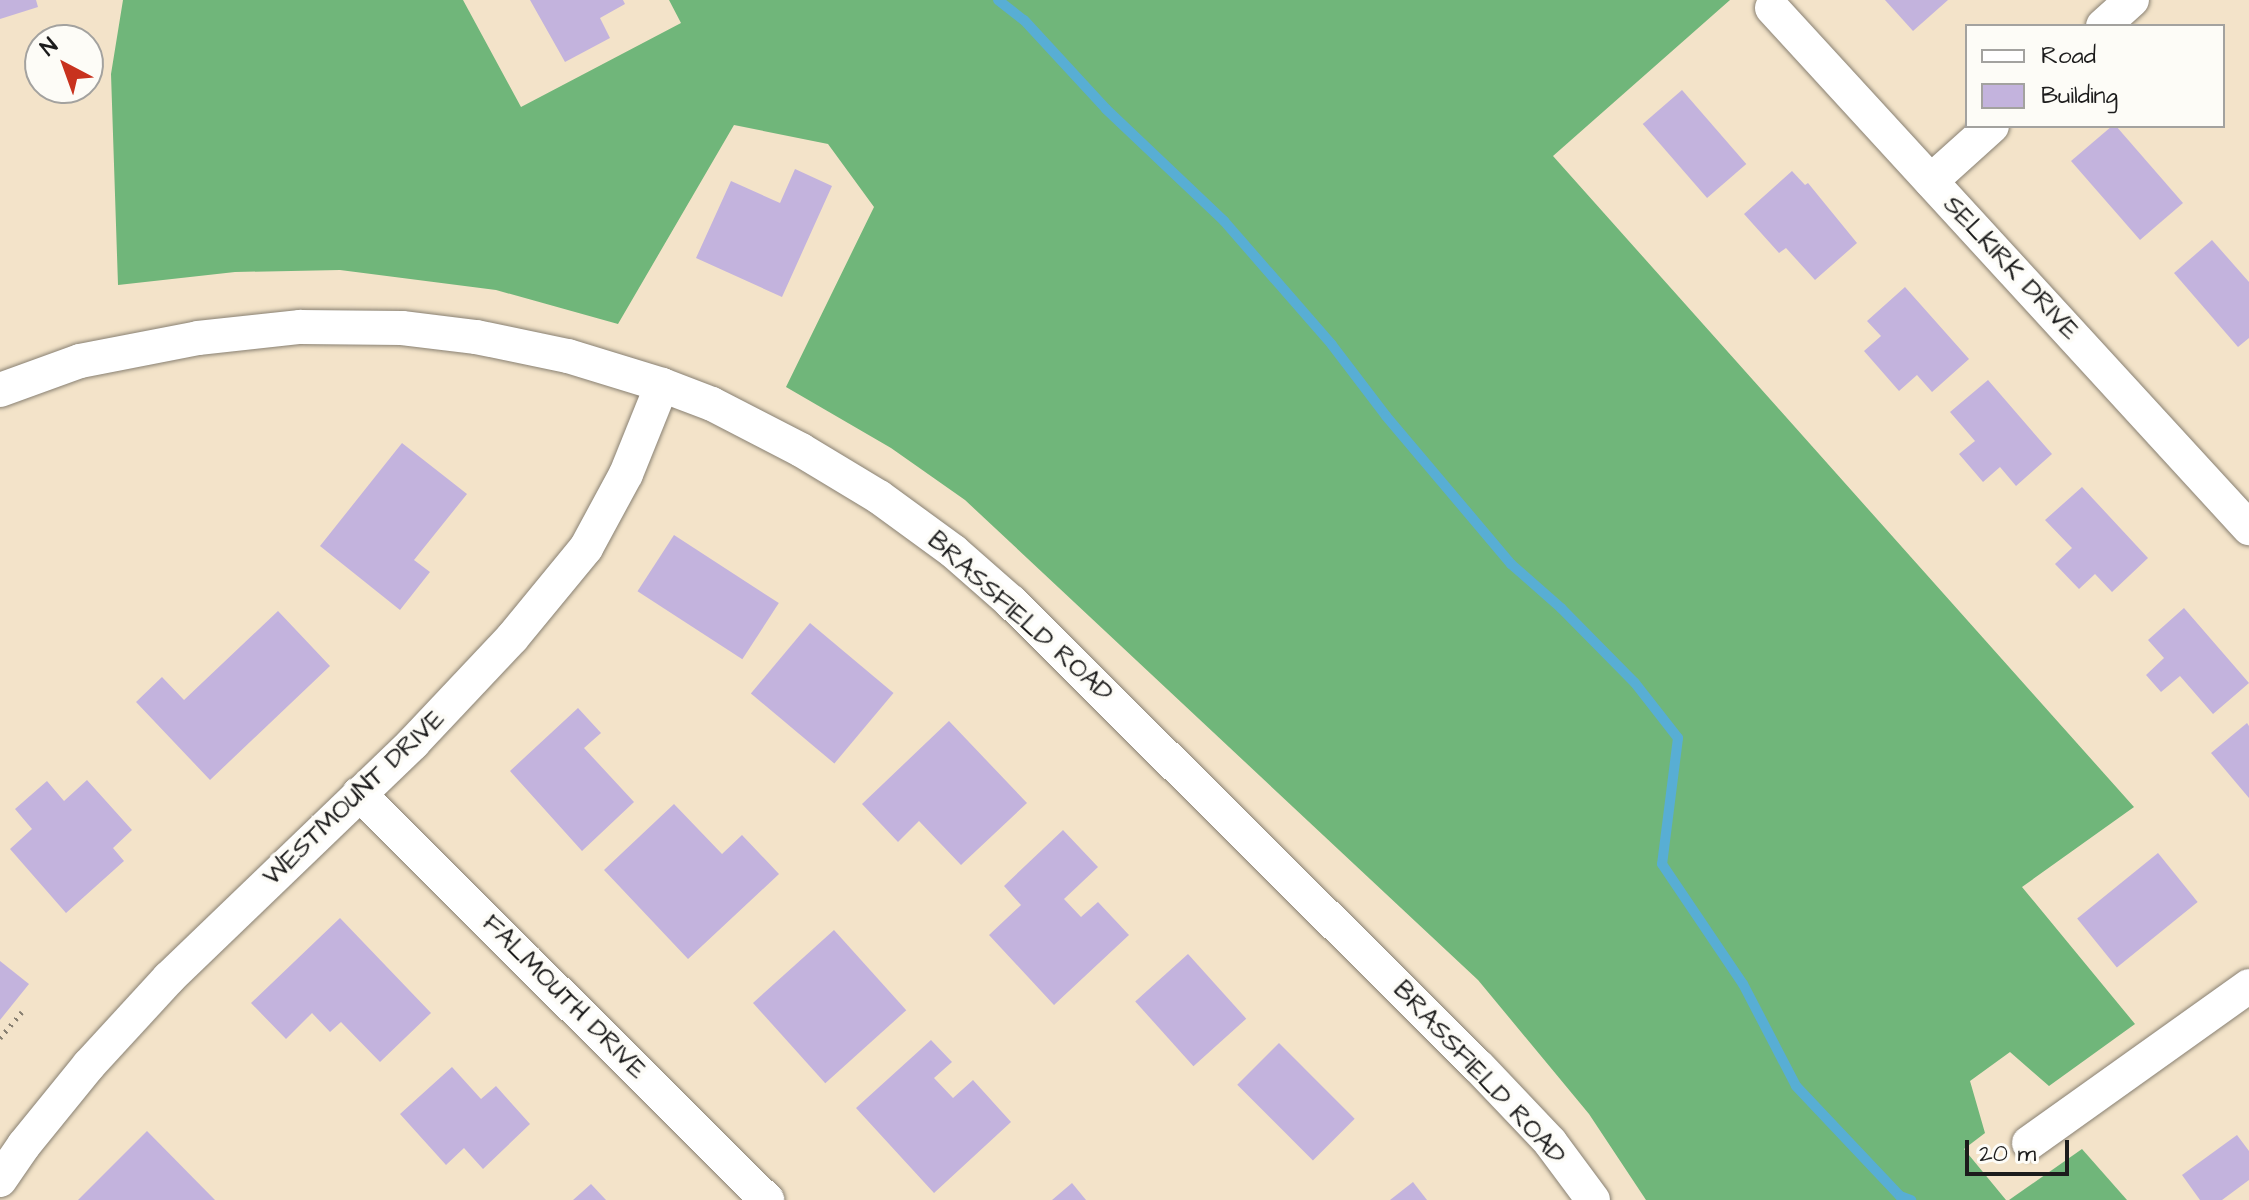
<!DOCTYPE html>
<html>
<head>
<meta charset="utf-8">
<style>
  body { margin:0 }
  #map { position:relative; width:2249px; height:1200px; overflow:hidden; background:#f3e3c9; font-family:"Architects Daughter",sans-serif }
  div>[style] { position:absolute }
  .forest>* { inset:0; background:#70b67a }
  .stream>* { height:10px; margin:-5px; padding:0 5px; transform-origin:5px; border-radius:5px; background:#58aed4 }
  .building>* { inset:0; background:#c3b3dd; transform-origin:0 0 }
  .path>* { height:5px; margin-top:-2.5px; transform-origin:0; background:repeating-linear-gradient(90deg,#888072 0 2px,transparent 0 8px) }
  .roads { filter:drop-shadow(0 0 2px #888072) drop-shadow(0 0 2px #888072) }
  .minor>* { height:34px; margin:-17px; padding:0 17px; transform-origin:17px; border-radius:17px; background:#fff }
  span { translate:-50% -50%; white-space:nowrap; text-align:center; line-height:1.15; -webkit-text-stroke:7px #fdfcf7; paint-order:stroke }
  .street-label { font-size:26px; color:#1c1c1c }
  .legend { position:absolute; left:1965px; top:24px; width:260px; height:104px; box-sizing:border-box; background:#fdfcf7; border:2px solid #a3a29f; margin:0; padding:10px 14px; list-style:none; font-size:24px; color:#1c1c1c }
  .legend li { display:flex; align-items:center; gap:16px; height:40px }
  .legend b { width:40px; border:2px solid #a3a29f }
  .north { position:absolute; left:24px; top:24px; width:80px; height:80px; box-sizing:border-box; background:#fdfcf7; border:2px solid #a3a29f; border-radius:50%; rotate:319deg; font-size:22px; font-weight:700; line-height:32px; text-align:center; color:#1c1c1c }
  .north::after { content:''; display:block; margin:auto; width:28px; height:36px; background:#c8321e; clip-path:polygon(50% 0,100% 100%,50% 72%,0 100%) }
  .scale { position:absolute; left:1965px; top:1140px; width:104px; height:36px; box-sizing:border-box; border:4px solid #1c1c1c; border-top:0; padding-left:10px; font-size:24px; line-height:28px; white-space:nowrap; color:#1c1c1c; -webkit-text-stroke:6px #fdfcf7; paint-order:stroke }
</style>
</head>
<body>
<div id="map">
  <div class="forest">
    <i style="clip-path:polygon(123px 0,463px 0,521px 107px,681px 23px,669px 0,1730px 0,1553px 156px,2134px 807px,2022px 887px,2135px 1024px,2049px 1086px,2010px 1052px,1970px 1081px,1985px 1133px,1964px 1149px,2006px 1200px,1646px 1200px,1589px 1114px,1478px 980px,965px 500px,891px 448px,786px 387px,874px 207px,828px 144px,734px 125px,618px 324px,496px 290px,340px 270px,235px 272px,118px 285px,111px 74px)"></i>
    <i style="clip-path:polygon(2082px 1149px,2127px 1200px,2009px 1200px)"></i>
  </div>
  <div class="stream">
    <i style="left:998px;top:0;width:33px;rotate:38deg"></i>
    <i style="left:1024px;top:20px;width:121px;rotate:47.3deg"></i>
    <i style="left:1106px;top:109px;width:163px;rotate:43.5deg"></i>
    <i style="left:1224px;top:221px;width:164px;rotate:48.9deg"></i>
    <i style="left:1332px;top:345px;width:89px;rotate:52.7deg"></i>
    <i style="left:1386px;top:416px;width:194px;rotate:49.8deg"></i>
    <i style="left:1511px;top:564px;width:67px;rotate:41.3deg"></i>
    <i style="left:1561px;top:608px;width:105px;rotate:45.4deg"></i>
    <i style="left:1635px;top:683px;width:70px;rotate:52deg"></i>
    <i style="left:1678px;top:738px;width:127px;rotate:97.2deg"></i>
    <i style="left:1662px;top:864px;width:145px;rotate:56deg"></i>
    <i style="left:1743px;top:984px;width:115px;rotate:62.5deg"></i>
    <i style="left:1796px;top:1086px;width:151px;rotate:46.6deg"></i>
    <i style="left:1900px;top:1196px;width:12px;rotate:20deg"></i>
  </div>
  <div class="building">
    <i style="clip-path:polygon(0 0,36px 0,38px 7px,0 19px)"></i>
    <i style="clip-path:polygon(530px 0,623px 0,625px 4px,600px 18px,610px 38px,565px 62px)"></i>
    <i style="clip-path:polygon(1885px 0,1948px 0,1913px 31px)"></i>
    <i style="left:1682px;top:90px;width:98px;height:52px;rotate:49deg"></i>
    <i style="clip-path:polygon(2112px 126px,2116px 126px,2183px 203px,2140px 240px,2071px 161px)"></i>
    <i style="clip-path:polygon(795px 169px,832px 186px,782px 297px,696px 258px,731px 181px,780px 203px)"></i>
    <i style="clip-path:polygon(1792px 171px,1805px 185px,1808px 183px,1857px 243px,1815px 280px,1786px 248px,1779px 253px,1744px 214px)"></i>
    <i style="clip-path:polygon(2212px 240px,2249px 282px,2249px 338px,2238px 347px,2174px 273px)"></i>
    <i style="clip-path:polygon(1905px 287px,1969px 359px,1932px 392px,1917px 375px,1899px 391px,1864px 351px,1881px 336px,1867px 321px)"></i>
    <i style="clip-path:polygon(1988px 380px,2052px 454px,2016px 486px,2000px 467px,1983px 482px,1959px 454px,1975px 441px,1950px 412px)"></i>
    <i style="clip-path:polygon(402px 443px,467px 494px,414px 560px,430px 572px,400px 610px,320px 546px)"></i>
    <i style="clip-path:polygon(2082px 487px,2148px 558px,2112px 592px,2095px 574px,2079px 589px,2055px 564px,2072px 548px,2045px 520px)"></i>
    <i style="left:674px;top:535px;width:125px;height:67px;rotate:33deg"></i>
    <i style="clip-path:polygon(2184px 608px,2249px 683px,2213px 714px,2180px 676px,2161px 692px,2146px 675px,2164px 658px,2148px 640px)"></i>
    <i style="clip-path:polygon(278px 611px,330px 666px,210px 780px,136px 702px,162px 677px,184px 700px)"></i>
    <i style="left:810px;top:623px;width:109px;height:92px;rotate:40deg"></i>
    <i style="clip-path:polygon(578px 708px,601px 733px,584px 748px,634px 802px,582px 851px,510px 771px)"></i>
    <i style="clip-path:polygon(949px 721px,1027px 803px,961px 865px,919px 821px,898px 842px,862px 804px)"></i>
    <i style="clip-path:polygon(2247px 723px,2249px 726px,2249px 798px,2211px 753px)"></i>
    <i style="clip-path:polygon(87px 780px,132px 830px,113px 848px,124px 861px,66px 913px,10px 849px,32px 829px,15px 809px,47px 781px,64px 801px)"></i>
    <i style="clip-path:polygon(674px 804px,722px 854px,742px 835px,779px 874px,688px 959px,604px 870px)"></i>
    <i style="clip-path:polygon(1063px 830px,1098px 867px,1064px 899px,1081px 917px,1098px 902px,1129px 935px,1054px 1005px,989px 935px,1021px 905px,1004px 886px)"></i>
    <i style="left:2158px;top:853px;width:63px;height:104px;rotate:51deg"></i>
    <i style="clip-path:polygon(340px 918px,431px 1013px,380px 1062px,341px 1022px,330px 1032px,312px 1013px,286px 1039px,251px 1003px)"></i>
    <i style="left:834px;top:930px;width:108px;height:109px;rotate:48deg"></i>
    <i style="left:1188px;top:954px;width:87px;height:71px;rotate:48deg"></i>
    <i style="clip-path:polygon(0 961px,29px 984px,0 1020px)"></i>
    <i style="clip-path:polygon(931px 1040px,952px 1062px,934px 1078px,953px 1098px,973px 1080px,1011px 1122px,934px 1193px,856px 1108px)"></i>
    <i style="left:1279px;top:1043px;width:107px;height:59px;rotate:45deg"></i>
    <i style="clip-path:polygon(452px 1067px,481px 1099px,496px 1086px,530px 1124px,483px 1169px,464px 1148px,446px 1165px,400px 1114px)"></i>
    <i style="clip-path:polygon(147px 1131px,215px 1200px,78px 1200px)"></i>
    <i style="clip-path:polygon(2237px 1135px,2249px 1151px,2249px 1180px,2222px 1200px,2200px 1200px,2182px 1175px)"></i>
    <i style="clip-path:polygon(1413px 1182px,1427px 1200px,1390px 1200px)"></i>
    <i style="clip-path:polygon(1072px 1183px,1086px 1200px,1052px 1200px)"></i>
    <i style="clip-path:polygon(591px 1184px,606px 1200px,573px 1200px)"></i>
  </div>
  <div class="path">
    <i style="left:0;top:1038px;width:34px;rotate:-50deg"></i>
  </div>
  <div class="roads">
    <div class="minor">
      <i style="left:1772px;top:8px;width:706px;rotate:47.47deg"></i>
      <i style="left:2103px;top:26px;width:39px;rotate:-42deg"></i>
      <i style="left:1931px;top:181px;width:82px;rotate:-42deg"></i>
      <i style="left:0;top:390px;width:85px;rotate:-19.9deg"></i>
      <i style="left:80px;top:361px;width:120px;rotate:-11deg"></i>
      <i style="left:198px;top:338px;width:103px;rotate:-6.2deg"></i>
      <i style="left:300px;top:327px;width:102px;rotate:0.6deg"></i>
      <i style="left:402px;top:328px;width:75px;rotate:6.9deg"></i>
      <i style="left:476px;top:337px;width:94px;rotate:11.7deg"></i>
      <i style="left:568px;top:356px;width:98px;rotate:17.1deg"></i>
      <i style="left:662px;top:385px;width:53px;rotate:20.8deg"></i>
      <i style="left:712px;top:404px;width:100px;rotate:27.3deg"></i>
      <i style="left:801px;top:450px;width:91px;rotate:31.1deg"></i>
      <i style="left:879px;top:497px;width:92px;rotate:36.1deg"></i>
      <i style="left:953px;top:551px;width:77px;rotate:41.3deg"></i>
      <i style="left:1011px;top:602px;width:658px;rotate:44.82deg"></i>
      <i style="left:1478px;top:1066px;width:105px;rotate:46.5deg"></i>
      <i style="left:1550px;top:1142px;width:72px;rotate:53.4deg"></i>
      <i style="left:359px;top:794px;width:576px;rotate:44.86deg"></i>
      <i style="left:2029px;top:1143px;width:270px;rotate:-35.5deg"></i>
      <i style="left:0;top:1180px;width:42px;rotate:-55.6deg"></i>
      <i style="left:24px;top:1145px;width:103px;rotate:-50.9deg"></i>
      <i style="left:89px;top:1065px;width:118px;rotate:-47.4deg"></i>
      <i style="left:169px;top:978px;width:339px;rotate:-43.9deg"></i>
      <i style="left:413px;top:743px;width:144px;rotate:-46.7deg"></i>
      <i style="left:512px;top:638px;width:117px;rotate:-50.6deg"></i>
      <i style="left:586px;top:548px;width:84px;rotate:-61.6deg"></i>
      <i style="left:626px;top:474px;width:96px;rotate:-68deg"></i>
    </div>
  </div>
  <div class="street-label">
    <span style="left:2011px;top:268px;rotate:47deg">SELKIRK DRIVE</span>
    <span style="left:1020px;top:617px;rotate:42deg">BRASSFIELD ROAD</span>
    <span style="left:354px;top:798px;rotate:-44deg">WESTMOUNT DRIVE</span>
    <span style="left:564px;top:997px;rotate:45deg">FALMOUTH DRIVE</span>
    <span style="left:1479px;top:1073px;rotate:47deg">BRASSFIELD ROAD</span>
  </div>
  <ul class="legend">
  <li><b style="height:10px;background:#fff"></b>Road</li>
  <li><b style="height:22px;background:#c3b3dd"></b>Building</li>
  </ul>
  <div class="north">N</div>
  <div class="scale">20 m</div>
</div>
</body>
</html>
